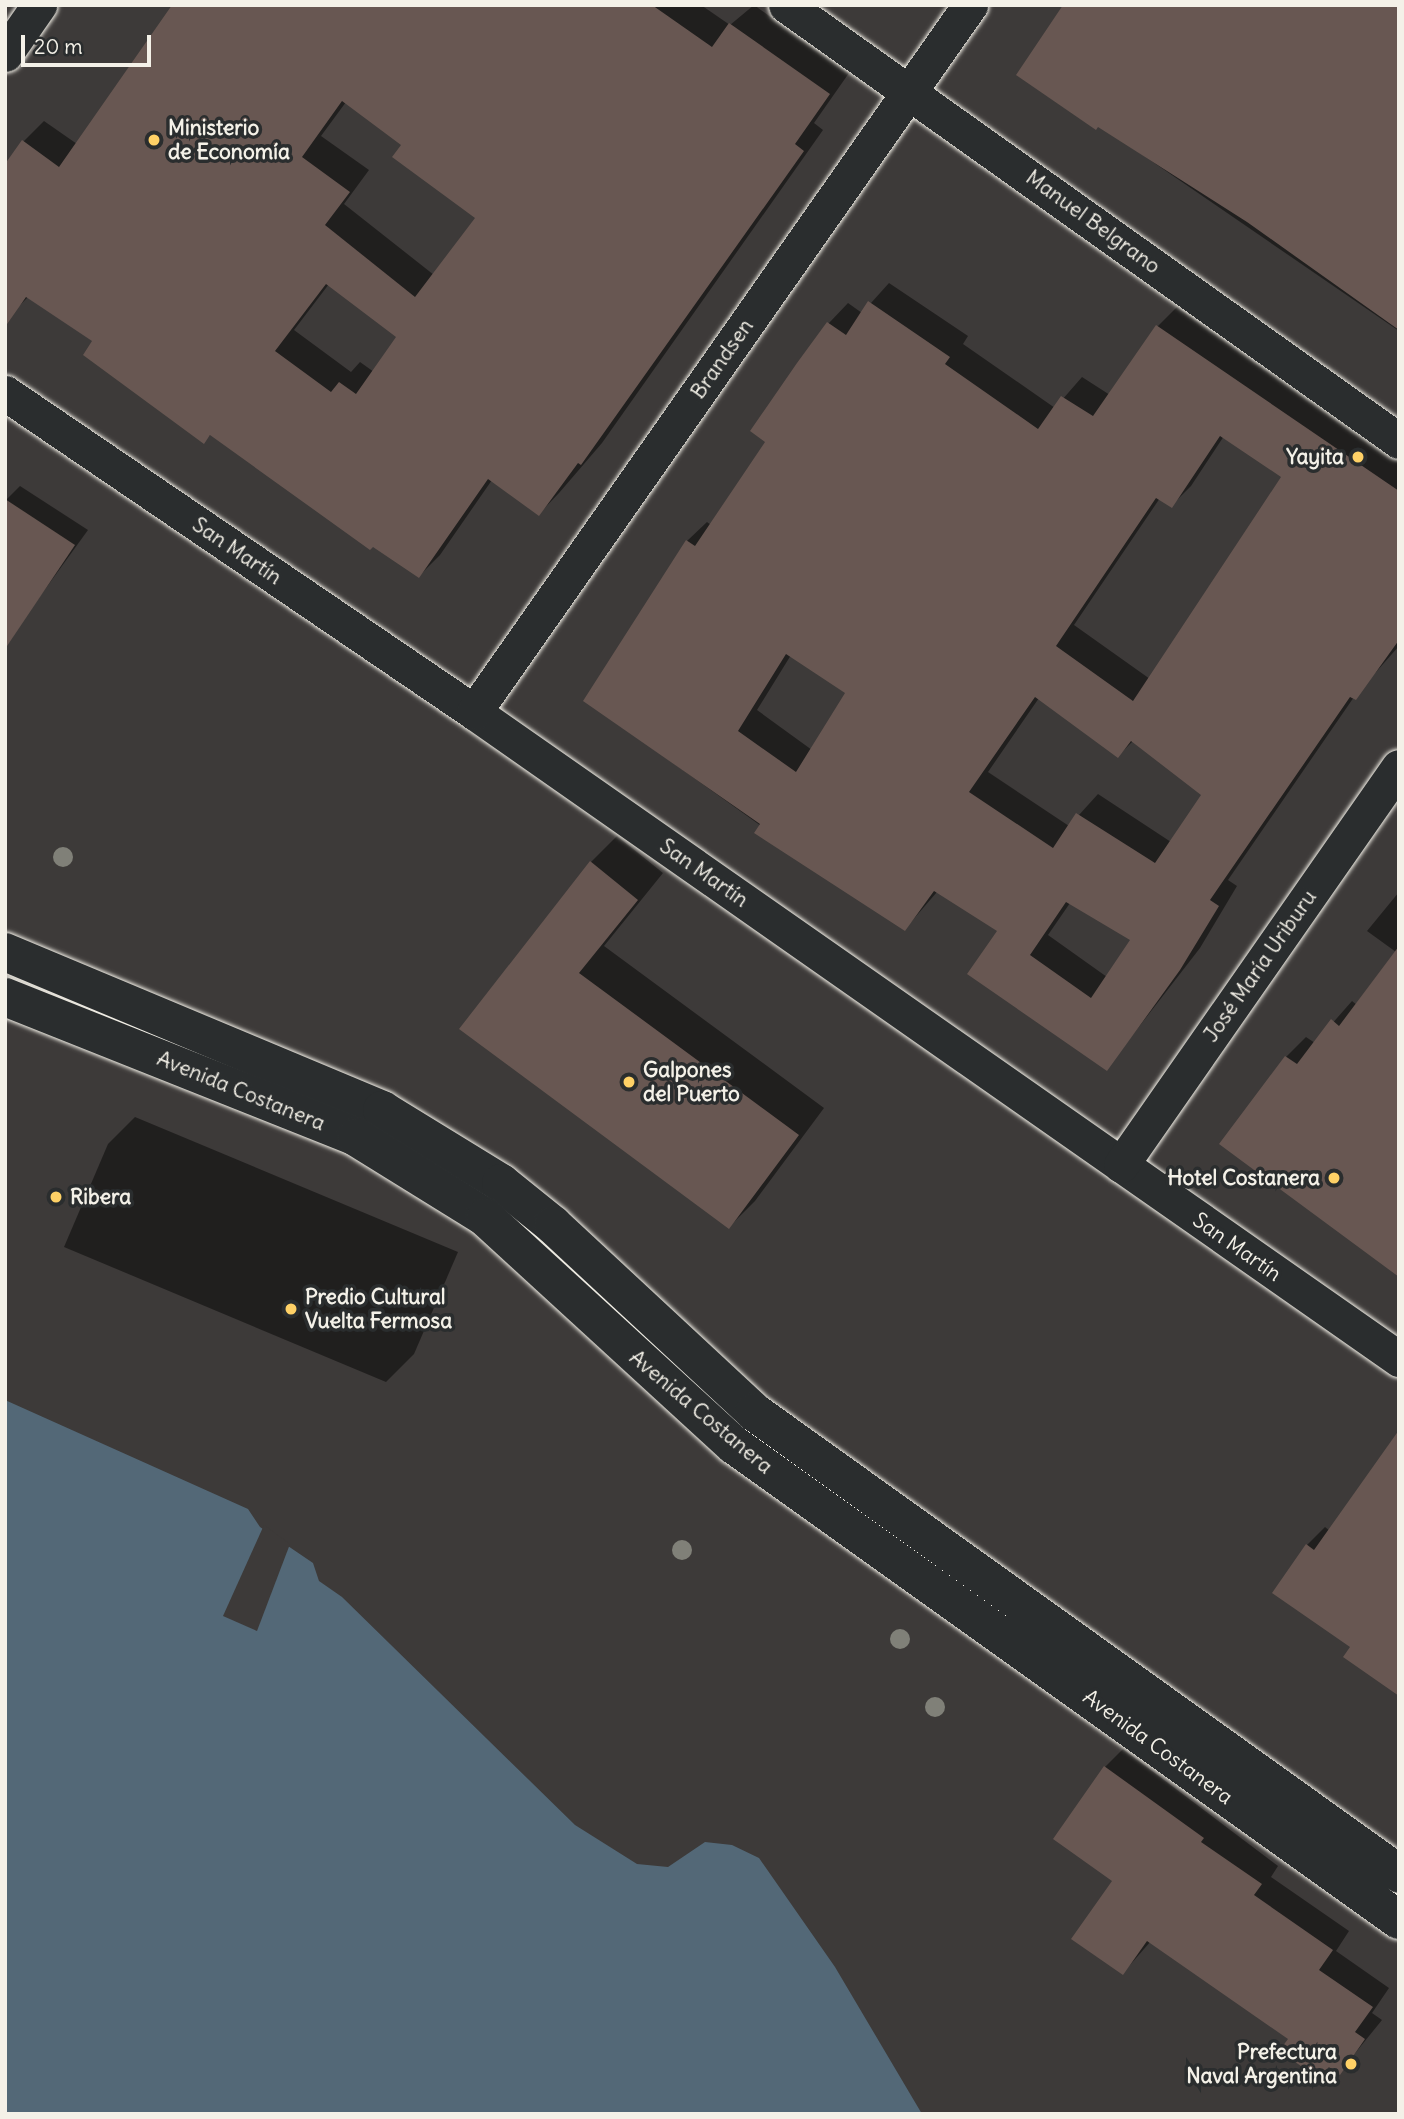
<!DOCTYPE html>
<html>
<head>
<meta charset="utf-8">
<style>
  body { margin:0 }
  #map { position:relative; width:1404px; height:2119px; overflow:hidden; background:#3d3a39; font-family:Delius,sans-serif }
  div>[style] { position:absolute }
  .water>* { inset:0; background:#536877 }
  .pier>* { inset:0; background:#3d3a39 }
  .shadow>* { inset:0; background:#0007 }
  .building>* { inset:0; background:#685752 }
  .roads { filter:drop-shadow(0 0 2px #f4f1e8) drop-shadow(0 0 2px #f4f1e8) }
  .street>* { height:35px; margin:-17.5px; padding:0 17.5px; transform-origin:17.5px; border-radius:17.5px; background:#2a2d2e }
  .secondary>* { height:38px; margin:-19px; padding:0 19px; transform-origin:19px; border-radius:19px; background:#2a2d2e }
  .trees>* { width:20px; height:20px; margin:-10px; border-radius:50%; background:#808078 }
  .dots>* { width:19px; height:19px; translate:-50% -50%; box-sizing:border-box; border:4px solid #2a2d2e; border-radius:50% }
  span { translate:-50% -50%; white-space:nowrap; text-align:center; line-height:1.15; -webkit-text-stroke:7px #2a2d2e; paint-order:stroke }
  .poi-label { font-size:21px; color:#f4f1e8; font-weight:700 }
  .left { translate:0 -50%; text-align:left }
  .right { translate:-100% -50%; text-align:right }
  .street-label { font-size:21px; color:#f4f1e8 }
  .frame { position:absolute; inset:0; border:7px solid #f4f1e8; pointer-events:none }
  .scale { position:absolute; left:21px; top:35px; width:130px; height:32px; box-sizing:border-box; border:4px solid #f4f1e8; border-top:0; padding-left:9px; font-size:21px; line-height:24px; white-space:nowrap; color:#f4f1e8; -webkit-text-stroke:5px #2a2d2e; paint-order:stroke }
</style>
</head>
<body>
<div id="map">
  <div class="water">
    <i style="clip-path:polygon(5px 1400px,248px 1509px,260px 1527px,313px 1563px,319px 1581px,342px 1597px,575px 1825px,637px 1864px,668px 1867px,705px 1842px,732px 1845px,759px 1858px,835px 1967px,922px 2114px,5px 2114px)"></i>
  </div>
  <div class="pier">
    <i style="clip-path:polygon(264px 1525px,290px 1544px,257px 1631px,223px 1616px)"></i>
  </div>
  <div class="shadow">
    <i style="clip-path:polygon(evenodd,174px 5px,701px 5px,730px 25px,754px 5px,849px 73px,814px 123px,823px 130px,602px 443px,559px 493px,539px 514px,492px 480px,440px 555px,419px 576px,211px 434px,204px 442px,94px 340px,29px 296px,16px 309px,23px 142px,44px 121px,77px 144px,174px 5px,346px 102px,404px 145px,477px 218px,434px 275px,344px 204px,369px 170px,321px 136px,346px 102px,174px 5px,329px 284px,398px 336px,374px 372px,360px 362px,351px 372px,294px 330px,329px 284px)"></i>
    <i style="clip-path:polygon(1399px 5px,1399px 331px,1099px 125px)"></i>
    <i style="clip-path:polygon(evenodd,889px 283px,968px 336px,963px 344px,1055px 408px,1082px 377px,1110px 395px,1157px 327px,1177px 307px,1399px 460px,1399px 646px,1354px 697px,1228px 880px,1237px 886px,1200px 948px,1107px 1068px,999px 931px,937px 892px,905px 929px,585px 700px,687px 541px,707px 522px,711px 525px,767px 442px,829px 323px,848px 303px,862px 313px,889px 283px,1224px 436px,1283px 476px,1150px 679px,1074px 625px,1160px 498px,1171px 506px,1191px 486px,1224px 436px,889px 283px,791px 655px,847px 692px,812px 750px,757px 710px,791px 655px,889px 283px,1039px 698px,1118px 756px,1134px 740px,1204px 795px,1171px 842px,1098px 794px,1069px 826px,988px 772px,1039px 698px,889px 283px,1070px 903px,1133px 940px,1107px 977px,1048px 935px,1070px 903px)"></i>
    <i style="clip-path:polygon(20px 486px,88px 530px,25px 617px,5px 501px)"></i>
    <i style="clip-path:polygon(617px 836px,663px 873px,604px 946px,824px 1108px,755px 1201px,729px 1227px,461px 1029px,591px 862px)"></i>
    <i style="clip-path:polygon(1399px 892px,1399px 1274px,1221px 1144px,1286px 1057px,1306px 1037px,1315px 1043px,1352px 1001px,1357px 1005px,1396px 952px,1367px 931px)"></i>
    <i style="clip-path:polygon(135px 1117px,458px 1252px,414px 1354px,386px 1382px,64px 1247px,108px 1144px)"></i>
    <i style="clip-path:polygon(1325px 1527px,1330px 1531px,1353px 1647px,1307px 1545px)"></i>
    <i style="clip-path:polygon(1123px 1749px,1278px 1866px,1271px 1877px,1349px 1931px,1336px 1951px,1389px 1988px,1372px 2013px,1382px 2020px,1339px 2073px,1330px 2066px,1320px 2077px,1290px 2039px,1151px 1941px,1123px 1973px,1105px 1767px)"></i>
  </div>
  <div class="building">
    <i style="clip-path:polygon(evenodd,172px 5px,652px 5px,712px 47px,729px 23px,830px 94px,795px 144px,804px 151px,581px 465px,578px 463px,539px 516px,488px 479px,419px 578px,373px 547px,370px 550px,210px 435px,204px 444px,83px 355px,92px 341px,26px 297px,5px 327px,5px 164px,22px 140px,59px 167px,172px 5px,342px 101px,401px 145px,392px 157px,475px 218px,415px 297px,325px 225px,350px 192px,302px 157px,342px 101px,172px 5px,326px 284px,396px 337px,356px 394px,339px 382px,331px 392px,275px 351px,326px 284px)"></i>
    <i style="clip-path:polygon(1063px 5px,1399px 5px,1399px 330px,1247px 222px,1098px 127px,1096px 130px,1016px 75px)"></i>
    <i style="clip-path:polygon(evenodd,868px 301px,950px 357px,945px 364px,1038px 429px,1061px 396px,1093px 416px,1156px 325px,1399px 491px,1399px 640px,1356px 700px,1350px 697px,1210px 900px,1219px 906px,1180px 970px,1107px 1071px,967px 974px,997px 931px,934px 891px,905px 931px,754px 833px,760px 824px,583px 701px,686px 540px,695px 546px,765px 442px,750px 431px,797px 363px,827px 322px,846px 335px,868px 301px,1220px 436px,1281px 477px,1133px 701px,1056px 646px,1156px 498px,1172px 508px,1220px 436px,868px 301px,786px 654px,845px 693px,796px 772px,738px 731px,786px 654px,868px 301px,1035px 697px,1118px 758px,1131px 741px,1201px 795px,1155px 863px,1076px 813px,1053px 848px,969px 792px,1035px 697px,868px 301px,1066px 902px,1130px 940px,1091px 998px,1030px 955px,1066px 902px)"></i>
    <i style="clip-path:polygon(5px 499px,75px 545px,5px 649px)"></i>
    <i style="clip-path:polygon(590px 861px,638px 900px,579px 973px,799px 1135px,729px 1229px,459px 1029px)"></i>
    <i style="clip-path:polygon(1399px 946px,1399px 1277px,1219px 1144px,1285px 1056px,1297px 1064px,1331px 1019px,1339px 1026px)"></i>
    <i style="clip-path:polygon(1399px 1430px,1399px 1696px,1343px 1657px,1350px 1647px,1272px 1593px,1306px 1544px,1314px 1550px)"></i>
    <i style="clip-path:polygon(1104px 1766px,1204px 1838px,1201px 1842px,1262px 1884px,1254px 1895px,1333px 1950px,1319px 1970px,1373px 2007px,1355px 2032px,1365px 2039px,1340px 2075px,1329px 2067px,1320px 2079px,1279px 2051px,1288px 2039px,1147px 1941px,1123px 1975px,1071px 1939px,1112px 1881px,1053px 1839px)"></i>
  </div>
  <div class="roads">
    <div class="street">
      <i style="left:786px;top:5px;width:752px;rotate:35.42deg"></i>
      <i style="left:5px;top:54px;width:60px;rotate:-55.2deg"></i>
      <i style="left:5px;top:393px;width:567px;rotate:34.22deg"></i>
      <i style="left:474px;top:712px;width:1129px;rotate:34.97deg"></i>
      <i style="left:474px;top:712px;width:864px;rotate:-54.95deg"></i>
      <i style="left:1121px;top:1165px;width:485px;rotate:-55.1deg"></i>
    </div>
    <div class="secondary">
      <i style="left:5px;top:952px;width:409px;rotate:22.7deg"></i>
      <i style="left:382px;top:1110px;width:140px;rotate:31.5deg"></i>
      <i style="left:501px;top:1183px;width:67px;rotate:38.9deg"></i>
      <i style="left:553px;top:1225px;width:275px;rotate:42.9deg"></i>
      <i style="left:754px;top:1412px;width:793px;rotate:35.61deg"></i>
      <i style="left:5px;top:997px;width:378px;rotate:21.7deg"></i>
      <i style="left:356px;top:1137px;width:152px;rotate:31.8deg"></i>
      <i style="left:485px;top:1217px;width:338px;rotate:42.5deg"></i>
      <i style="left:734px;top:1445px;width:817px;rotate:35.54deg"></i>
    </div>
  </div>
  <div class="trees">
    <i style="left:63px;top:857px"></i>
    <i style="left:682px;top:1550px"></i>
    <i style="left:900px;top:1639px"></i>
    <i style="left:935px;top:1707px"></i>
  </div>
  <div class="dots">
    <i style="left:154px;top:140px;background:#ffd166"></i>
    <i style="left:1358px;top:457px;background:#ffd166"></i>
    <i style="left:629px;top:1082px;background:#ffd166"></i>
    <i style="left:1334px;top:1178px;background:#ffd166"></i>
    <i style="left:56px;top:1197px;background:#ffd166"></i>
    <i style="left:291px;top:1309px;background:#ffd166"></i>
    <i style="left:1351px;top:2064px;background:#ffd166"></i>
  </div>
  <div class="poi-label">
    <span class="left" style="left:168px;top:140px">Ministerio<br>de Economía</span>
    <span class="right" style="left:1344px;top:457px">Yayita</span>
    <span class="left" style="left:643px;top:1082px">Galpones<br>del Puerto</span>
    <span class="right" style="left:1320px;top:1178px">Hotel Costanera</span>
    <span class="left" style="left:70px;top:1197px">Ribera</span>
    <span class="left" style="left:305px;top:1309px">Predio Cultural<br>Vuelta Fermosa</span>
    <span class="right" style="left:1337px;top:2064px">Prefectura<br>Naval Argentina</span>
  </div>
  <div class="street-label">
    <span style="left:1093px;top:222px;rotate:36deg">Manuel Belgrano</span>
    <span style="left:722px;top:359px;rotate:-55deg">Brandsen</span>
    <span style="left:237px;top:551px;rotate:34deg">San Martín</span>
    <span style="left:704px;top:873px;rotate:35deg">San Martín</span>
    <span style="left:1260px;top:966px;rotate:-55deg">José María Uriburu</span>
    <span style="left:241px;top:1091px;rotate:22deg">Avenida Costanera</span>
    <span style="left:1237px;top:1247px;rotate:35deg">San Martín</span>
    <span style="left:701px;top:1412px;rotate:40deg">Avenida Costanera</span>
    <span style="left:1158px;top:1747px;rotate:36deg">Avenida Costanera</span>
  </div>
  <div class="frame"></div>
  <div class="scale">20 m</div>
</div>
</body>
</html>
